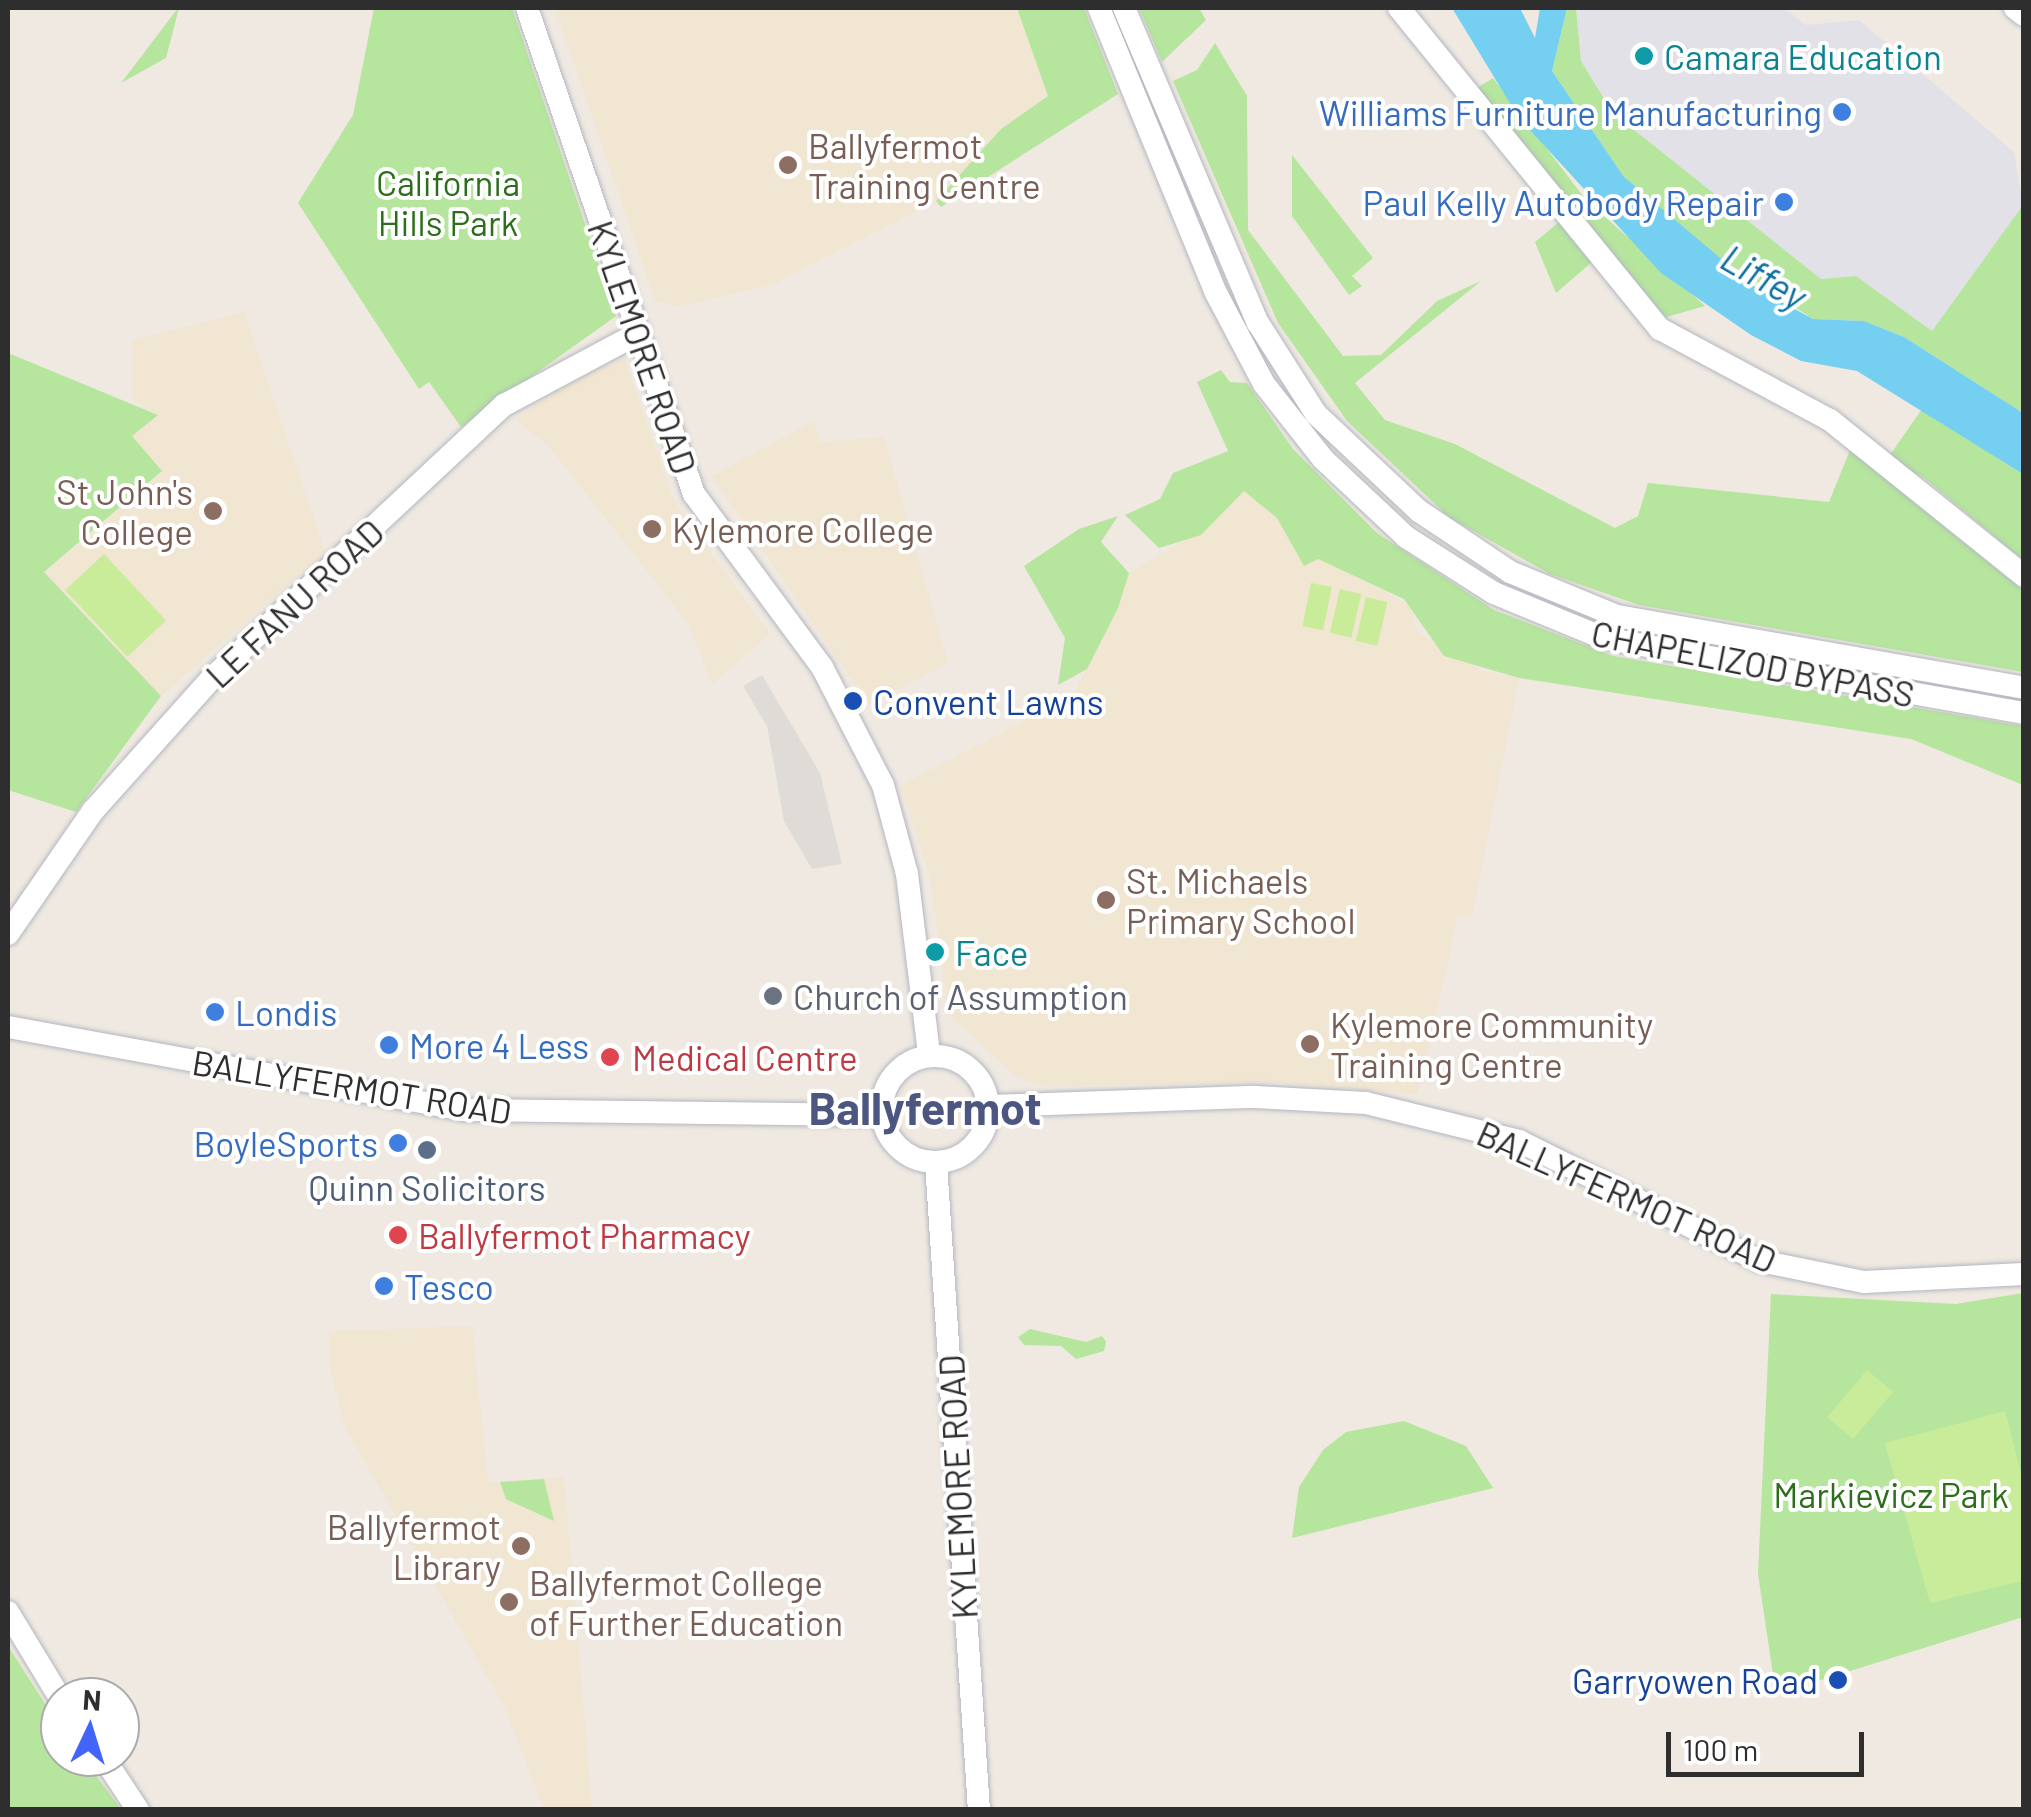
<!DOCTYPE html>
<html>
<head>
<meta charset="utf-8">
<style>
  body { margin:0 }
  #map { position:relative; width:2031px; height:1817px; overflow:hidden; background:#efe9e1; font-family:Barlow,sans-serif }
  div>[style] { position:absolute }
  .industrial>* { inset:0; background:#e3e1e8 }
  .education>* { inset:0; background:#f0e6d1 }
  .green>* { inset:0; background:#b6e59e }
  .pitch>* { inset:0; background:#c9ec9a; transform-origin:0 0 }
  .plaza>* { inset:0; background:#dfdcd8 }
  .water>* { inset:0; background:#75cff0 }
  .roads { filter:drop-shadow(0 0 2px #b4b7c1) drop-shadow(0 0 2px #b4b7c1) }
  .secondary>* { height:22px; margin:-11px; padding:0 11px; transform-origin:11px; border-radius:11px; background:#fff }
  .secondary>.ring { margin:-11px; padding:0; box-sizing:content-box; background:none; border:22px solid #fff; border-radius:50% }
  .dots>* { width:28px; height:28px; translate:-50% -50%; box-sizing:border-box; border:5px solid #fff; border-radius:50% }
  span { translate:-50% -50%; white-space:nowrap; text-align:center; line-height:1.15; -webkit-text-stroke:8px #fff; paint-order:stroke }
  .culture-label { font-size:35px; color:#0d838f }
  .left { translate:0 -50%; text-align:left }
  .shop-label { font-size:35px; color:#366cbe }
  .right { translate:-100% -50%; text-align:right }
  .education-label { font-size:35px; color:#785e54 }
  .park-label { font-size:35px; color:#2c6e1b }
  .street-label { font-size:35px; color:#2e2e2e }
  .transit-label { font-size:35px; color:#164399 }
  .worship-label { font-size:35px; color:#5b616d }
  .health-label { font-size:35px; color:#be3a42 }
  .service-label { font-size:35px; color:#4e5e75 }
  .water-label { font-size:38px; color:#0d6fa3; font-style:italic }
  .district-label { font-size:45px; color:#4d5680; font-weight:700 }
  .frame { position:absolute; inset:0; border:10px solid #2e2e2e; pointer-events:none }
  .north { position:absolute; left:40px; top:1677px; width:100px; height:100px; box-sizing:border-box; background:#fff; border:2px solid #ababab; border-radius:50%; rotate:4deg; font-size:28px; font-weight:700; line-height:40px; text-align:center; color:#2e2e2e }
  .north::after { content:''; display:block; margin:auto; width:35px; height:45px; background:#4264fb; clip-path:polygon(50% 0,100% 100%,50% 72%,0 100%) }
  .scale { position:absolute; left:1666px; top:1732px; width:198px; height:45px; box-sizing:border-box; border:5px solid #2e2e2e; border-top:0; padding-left:12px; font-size:30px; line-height:35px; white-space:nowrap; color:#2e2e2e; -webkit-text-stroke:8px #fff; paint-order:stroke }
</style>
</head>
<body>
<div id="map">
  <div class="industrial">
    <i style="clip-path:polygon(1576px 8px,1784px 8px,1806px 25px,1859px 20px,2014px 152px,2023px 205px,1932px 331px,1856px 276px,1821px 279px,1613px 113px,1581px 61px)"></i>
  </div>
  <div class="education">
    <i style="clip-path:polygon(1017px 8px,1048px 96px,1001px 129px,936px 201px,772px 285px,675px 307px,655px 300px,555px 8px)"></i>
    <i style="clip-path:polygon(244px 312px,325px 552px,161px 696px,44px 573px,162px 472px,132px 436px,158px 415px,132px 399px,132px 341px)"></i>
    <i style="clip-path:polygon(625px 360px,674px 501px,770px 634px,712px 684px,688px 623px,548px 445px,516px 420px,576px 376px)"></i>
    <i style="clip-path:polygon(814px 421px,820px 442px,884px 437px,948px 663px,869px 705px,712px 476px)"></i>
    <i style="clip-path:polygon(1236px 467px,1302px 542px,1412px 607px,1418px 633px,1482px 671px,1519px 678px,1472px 917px,1458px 916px,1418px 1094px,1269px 1082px,1041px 1086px,1016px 1076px,949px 1015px,930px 878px,901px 785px,1074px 695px,1129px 573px,1185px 540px)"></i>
    <i style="clip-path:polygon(472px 1326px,488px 1483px,564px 1477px,592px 1809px,544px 1809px,504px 1706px,345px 1427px,330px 1368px,329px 1331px)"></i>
  </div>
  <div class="green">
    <i style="clip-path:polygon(179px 8px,166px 58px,121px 83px,178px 8px)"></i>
    <i style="clip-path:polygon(374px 8px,512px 8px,616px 316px,461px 427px,429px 382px,419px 389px,298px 203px,353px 115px)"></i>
    <i style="clip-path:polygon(1017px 8px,1084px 8px,1118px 94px,941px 207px,936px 201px,1001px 129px,1048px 96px)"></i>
    <i style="clip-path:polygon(1139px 8px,1199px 8px,1206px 20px,1162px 62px)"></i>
    <i style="clip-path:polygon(1567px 8px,1576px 8px,1581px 61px,1613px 113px,1821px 279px,1856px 276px,1932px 331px,2023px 205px,2023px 413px,1904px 337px,1864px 321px,1813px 319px,1684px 234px,1624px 177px,1552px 71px)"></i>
    <i style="clip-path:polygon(1215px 43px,1247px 96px,1248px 230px,1343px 356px,1381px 355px,1437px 301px,1481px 281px,1355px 383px,1385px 420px,1455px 444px,1615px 528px,1638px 516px,1648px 483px,1829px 502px,1850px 450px,2023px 584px,2023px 672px,1639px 605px,1550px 574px,1450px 518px,1347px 421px,1278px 323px,1173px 81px,1197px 70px)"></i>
    <i style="clip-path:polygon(1493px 78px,1586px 200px,1705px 306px,1663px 318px,1477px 88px)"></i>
    <i style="clip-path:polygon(1292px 155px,1373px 258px,1352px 276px,1362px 286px,1349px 295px,1292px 216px)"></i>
    <i style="clip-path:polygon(1565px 217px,1593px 261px,1556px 293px,1535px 242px)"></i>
    <i style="clip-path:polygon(8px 353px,158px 415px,132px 436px,162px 471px,44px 572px,161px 696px,76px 812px,8px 790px)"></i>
    <i style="clip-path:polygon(1221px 370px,1230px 382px,1247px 383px,1293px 449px,1377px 533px,1494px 610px,1613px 656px,2023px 726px,2023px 785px,1911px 739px,1519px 678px,1444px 656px,1404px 599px,1318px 559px,1304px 566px,1277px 518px,1244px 491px,1201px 535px,1159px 548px,1125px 515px,1160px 499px,1173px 473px,1228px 451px,1197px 382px)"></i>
    <i style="clip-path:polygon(1922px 409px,2023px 474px,2023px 560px,1924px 478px,1887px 459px)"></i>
    <i style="clip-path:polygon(1118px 516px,1101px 542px,1129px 573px,1118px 608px,1087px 669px,1058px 685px,1065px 638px,1024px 566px,1079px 529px)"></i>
    <i style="clip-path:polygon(2023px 1293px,2023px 1617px,1776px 1694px,1758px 1574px,1771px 1294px,1956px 1304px)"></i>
    <i style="clip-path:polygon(1030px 1329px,1086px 1342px,1102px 1336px,1106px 1342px,1104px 1351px,1076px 1359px,1061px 1346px,1024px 1345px,1018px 1337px)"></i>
    <i style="clip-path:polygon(1404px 1421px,1466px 1446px,1493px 1488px,1292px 1538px,1299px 1487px,1323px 1450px,1346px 1432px)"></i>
    <i style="clip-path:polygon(544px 1479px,554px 1521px,506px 1499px,500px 1482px)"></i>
    <i style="clip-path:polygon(8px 1646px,60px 1727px,60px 1757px,82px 1757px,121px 1809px,8px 1809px)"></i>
  </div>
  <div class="pitch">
    <i style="left:104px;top:554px;width:91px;height:53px;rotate:47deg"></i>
    <i style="left:1311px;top:583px;width:21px;height:44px;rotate:11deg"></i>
    <i style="left:1340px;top:589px;width:22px;height:45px;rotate:13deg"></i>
    <i style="left:1366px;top:597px;width:22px;height:45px;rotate:13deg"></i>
    <i style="left:1867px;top:1370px;width:34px;height:62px;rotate:40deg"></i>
    <i style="clip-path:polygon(2005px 1411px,2023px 1481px,2023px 1581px,1930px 1603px,1885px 1443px)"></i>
  </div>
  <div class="plaza">
    <i style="clip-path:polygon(762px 675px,820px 773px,842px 864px,812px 869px,784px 821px,767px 726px,743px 686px)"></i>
  </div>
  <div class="water">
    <i style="clip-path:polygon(1452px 8px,1520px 8px,1535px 38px,1540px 8px,1567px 8px,1552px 71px,1624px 177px,1756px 288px,1813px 319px,1864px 321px,1904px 337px,2023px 413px,2023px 474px,1857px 371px,1801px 361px,1751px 335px,1661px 273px,1519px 118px)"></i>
  </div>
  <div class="roads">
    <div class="secondary">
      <i style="left:527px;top:8px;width:514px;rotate:71.04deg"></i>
      <i style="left:694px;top:494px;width:215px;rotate:53.5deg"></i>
      <i style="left:822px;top:667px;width:133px;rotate:62.7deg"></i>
      <i style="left:883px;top:785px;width:92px;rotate:74.9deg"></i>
      <i style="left:907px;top:874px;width:181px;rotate:83deg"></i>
      <i style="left:1099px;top:8px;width:308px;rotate:67.7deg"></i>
      <i style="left:1216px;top:293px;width:103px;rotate:62.2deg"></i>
      <i style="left:1264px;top:384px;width:95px;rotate:51.8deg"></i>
      <i style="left:1323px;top:459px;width:114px;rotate:43.2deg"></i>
      <i style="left:1406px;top:537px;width:104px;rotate:32.5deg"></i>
      <i style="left:1494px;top:593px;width:118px;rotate:22.4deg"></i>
      <i style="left:1603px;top:638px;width:428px;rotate:10.1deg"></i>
      <i style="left:1124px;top:8px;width:342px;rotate:67deg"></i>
      <i style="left:1258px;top:323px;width:108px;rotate:57.5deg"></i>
      <i style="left:1316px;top:414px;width:141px;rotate:43.3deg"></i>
      <i style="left:1419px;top:511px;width:110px;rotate:33.8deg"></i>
      <i style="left:1510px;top:572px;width:116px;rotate:22.4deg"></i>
      <i style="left:1617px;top:616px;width:413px;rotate:10deg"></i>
      <i style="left:1399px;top:8px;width:414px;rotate:50.9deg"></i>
      <i style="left:1660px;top:329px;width:193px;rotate:28.2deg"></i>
      <i style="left:1830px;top:420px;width:249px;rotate:38.8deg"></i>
      <i style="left:2015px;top:8px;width:11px;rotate:38deg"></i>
      <i style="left:8px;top:934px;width:150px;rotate:-55.4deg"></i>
      <i style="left:93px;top:811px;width:178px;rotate:-48.2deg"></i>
      <i style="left:212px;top:678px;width:400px;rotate:-43.1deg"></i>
      <i style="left:504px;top:405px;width:151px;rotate:-28.1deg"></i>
      <i style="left:8px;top:1027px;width:463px;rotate:10.3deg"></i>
      <i style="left:463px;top:1110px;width:416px;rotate:0.7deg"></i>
      <i class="ring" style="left:882px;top:1056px;width:84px;height:84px"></i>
      <i style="left:991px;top:1106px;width:264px;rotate:-2deg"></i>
      <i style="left:1255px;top:1097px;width:111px;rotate:3.1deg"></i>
      <i style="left:1366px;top:1103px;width:158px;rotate:13.9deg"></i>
      <i style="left:1519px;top:1141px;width:269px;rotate:26.5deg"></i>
      <i style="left:1760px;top:1261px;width:106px;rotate:11.4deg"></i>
      <i style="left:1864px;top:1282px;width:160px;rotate:-2.9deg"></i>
      <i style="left:936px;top:1163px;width:648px;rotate:86.2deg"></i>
      <i style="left:8px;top:1612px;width:100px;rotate:58.8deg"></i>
      <i style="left:103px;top:1757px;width:64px;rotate:56.6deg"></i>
    </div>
  </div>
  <div class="dots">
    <i style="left:1644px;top:56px;background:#0f9aa8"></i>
    <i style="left:1842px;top:112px;background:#3f7fe0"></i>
    <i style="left:788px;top:165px;background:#8d6e63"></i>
    <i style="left:1784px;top:202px;background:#3f7fe0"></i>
    <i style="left:213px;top:511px;background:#8d6e63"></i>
    <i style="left:652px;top:529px;background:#8d6e63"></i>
    <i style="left:853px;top:701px;background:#1a4fb4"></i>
    <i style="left:1106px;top:900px;background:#8d6e63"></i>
    <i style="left:935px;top:952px;background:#0f9aa8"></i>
    <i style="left:773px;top:996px;background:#6b7280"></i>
    <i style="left:215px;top:1012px;background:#3f7fe0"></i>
    <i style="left:1310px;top:1044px;background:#8d6e63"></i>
    <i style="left:389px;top:1045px;background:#3f7fe0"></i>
    <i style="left:610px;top:1057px;background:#e0444e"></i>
    <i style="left:398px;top:1143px;background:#3f7fe0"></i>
    <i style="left:427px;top:1150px;background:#5c6f8a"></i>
    <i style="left:398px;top:1235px;background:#e0444e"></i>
    <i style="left:384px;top:1286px;background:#3f7fe0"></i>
    <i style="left:521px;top:1546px;background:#8d6e63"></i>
    <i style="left:509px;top:1602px;background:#8d6e63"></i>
    <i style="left:1838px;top:1680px;background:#1a4fb4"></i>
  </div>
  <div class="culture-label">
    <span class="left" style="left:1664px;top:56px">Camara Education</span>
    <span class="left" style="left:955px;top:952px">Face</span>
  </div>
  <div class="shop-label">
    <span class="right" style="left:1822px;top:112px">Williams Furniture Manufacturing</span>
    <span class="right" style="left:1764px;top:202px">Paul Kelly Autobody Repair</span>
    <span class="left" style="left:235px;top:1012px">Londis</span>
    <span class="left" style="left:409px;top:1045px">More 4 Less</span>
    <span class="right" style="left:378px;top:1143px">BoyleSports</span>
    <span class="left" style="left:404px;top:1286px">Tesco</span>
  </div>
  <div class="education-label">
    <span class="left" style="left:808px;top:165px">Ballyfermot<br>Training Centre</span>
    <span class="right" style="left:193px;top:511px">St John's<br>College</span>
    <span class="left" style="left:672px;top:529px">Kylemore College</span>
    <span class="left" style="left:1126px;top:900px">St. Michaels<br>Primary School</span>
    <span class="left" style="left:1330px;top:1044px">Kylemore Community<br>Training Centre</span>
    <span class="right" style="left:501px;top:1546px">Ballyfermot<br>Library</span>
    <span class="left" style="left:529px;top:1602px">Ballyfermot College<br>of Further Education</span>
  </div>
  <div class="park-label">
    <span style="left:448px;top:202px">California<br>Hills Park</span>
    <span style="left:1891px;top:1494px">Markievicz Park</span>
  </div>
  <div class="street-label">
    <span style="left:643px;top:347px;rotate:71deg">KYLEMORE ROAD</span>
    <span style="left:294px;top:603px;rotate:-43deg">LE FANU ROAD</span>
    <span style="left:1753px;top:663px;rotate:11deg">CHAPELIZOD BYPASS</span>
    <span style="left:352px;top:1086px;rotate:9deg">BALLYFERMOT ROAD</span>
    <span style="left:1627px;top:1196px;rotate:24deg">BALLYFERMOT ROAD</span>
    <span style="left:957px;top:1487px;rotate:-93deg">KYLEMORE ROAD</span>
  </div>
  <div class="transit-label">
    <span class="left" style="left:873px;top:701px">Convent Lawns</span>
    <span class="right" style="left:1818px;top:1680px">Garryowen Road</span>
  </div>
  <div class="worship-label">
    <span class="left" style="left:793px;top:996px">Church of Assumption</span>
  </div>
  <div class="health-label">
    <span class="left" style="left:632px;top:1057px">Medical Centre</span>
    <span class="left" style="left:418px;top:1235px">Ballyfermot Pharmacy</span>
  </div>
  <div class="service-label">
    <span style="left:427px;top:1187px">Quinn Solicitors</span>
  </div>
  <div class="water-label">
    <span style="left:1764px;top:277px;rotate:30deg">Liffey</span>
  </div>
  <div class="district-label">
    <span style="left:925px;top:1108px">Ballyfermot</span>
  </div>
  <div class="frame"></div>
  <div class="north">N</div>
  <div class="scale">100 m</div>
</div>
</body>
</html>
